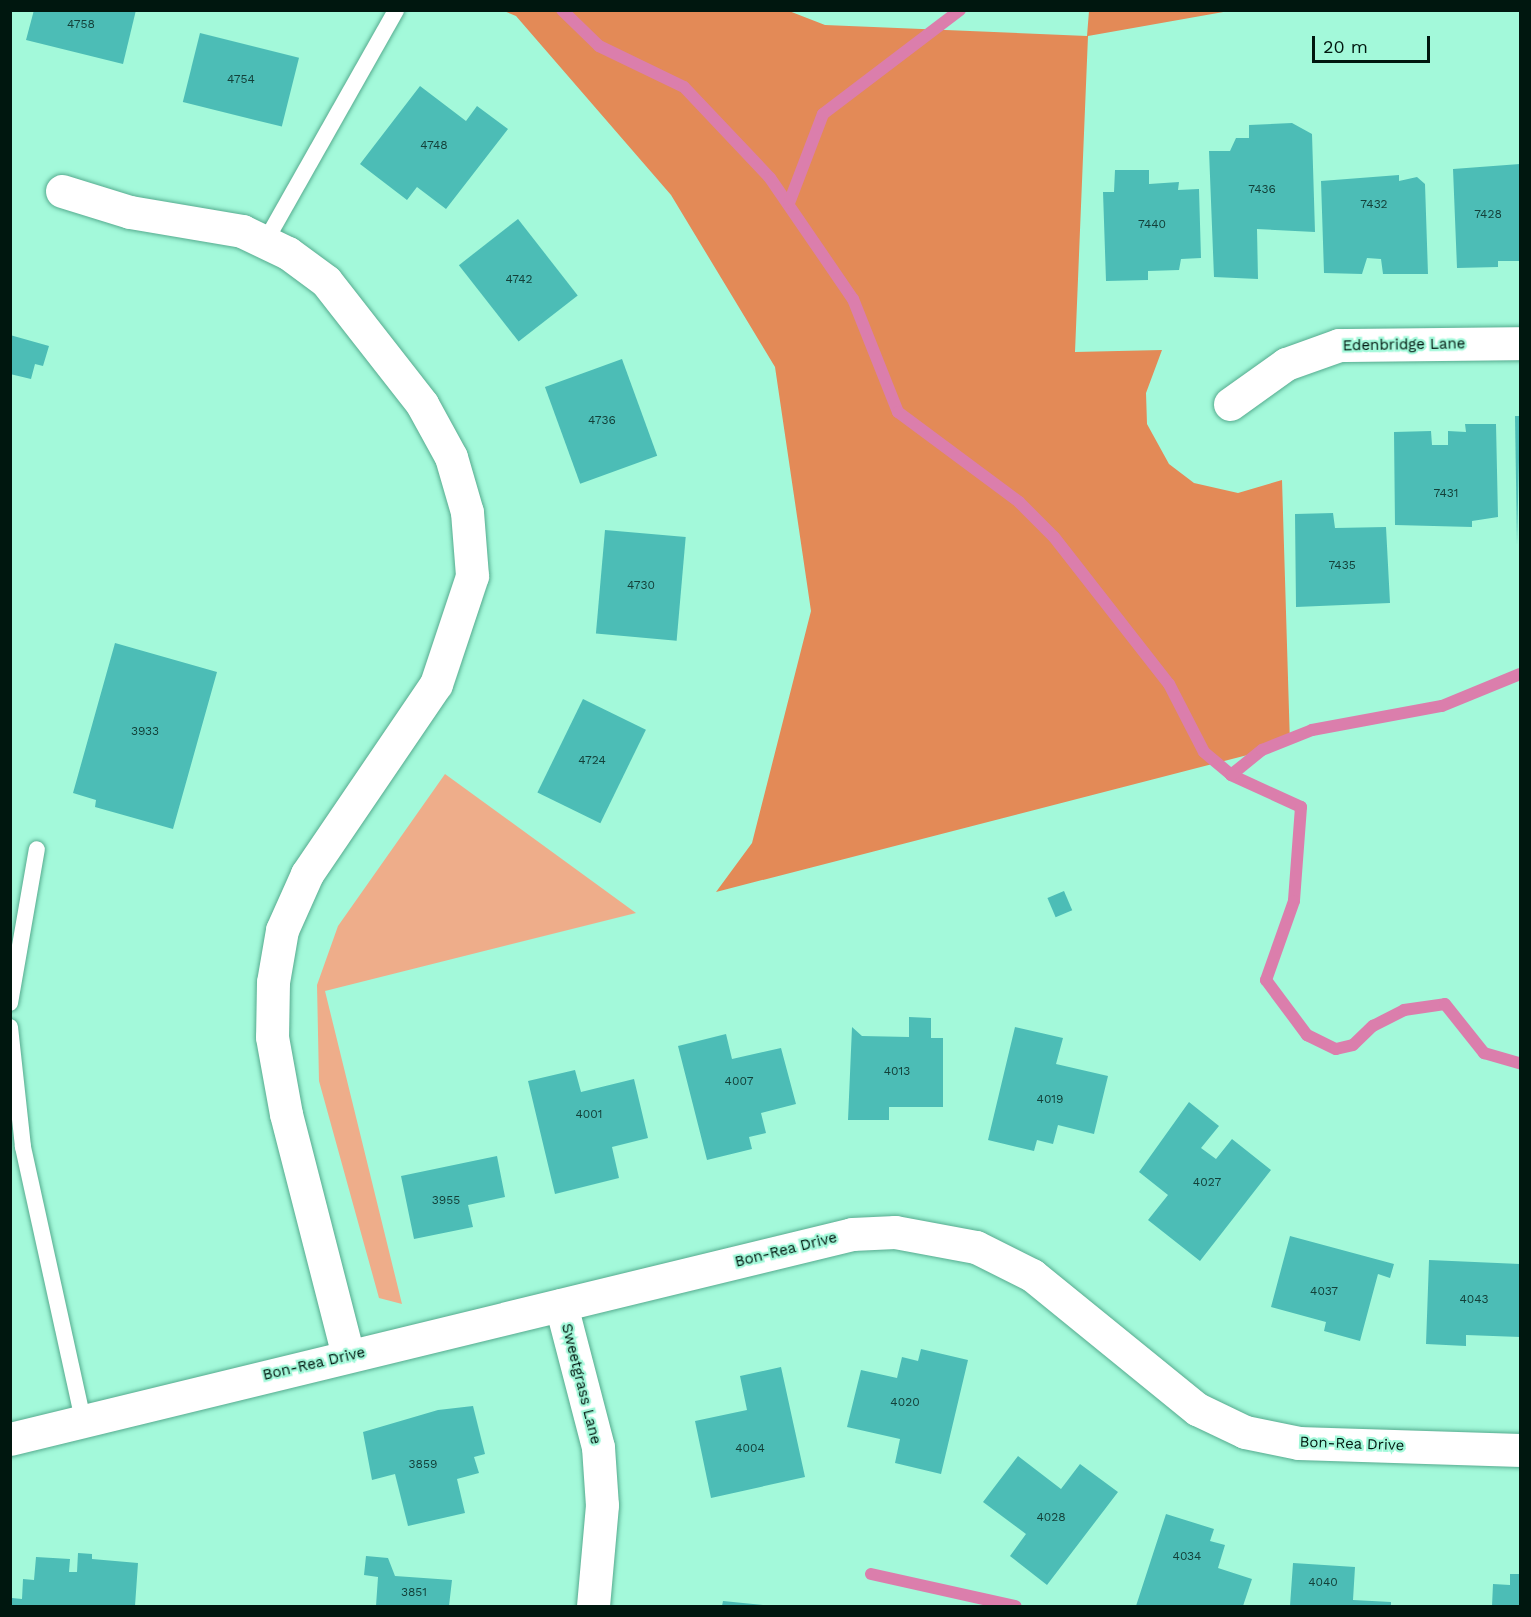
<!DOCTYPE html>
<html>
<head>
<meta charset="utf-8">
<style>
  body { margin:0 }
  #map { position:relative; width:1531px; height:1617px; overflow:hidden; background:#a3f9da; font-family:"Work Sans",sans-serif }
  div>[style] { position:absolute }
  .green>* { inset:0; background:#eead8a }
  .forest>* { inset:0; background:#e38a57 }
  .stream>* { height:12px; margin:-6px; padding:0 6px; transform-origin:6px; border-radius:6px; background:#db7eac }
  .building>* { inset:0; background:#4cbdb6; transform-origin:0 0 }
  .roads { filter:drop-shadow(0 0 2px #56ab8f) drop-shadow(0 0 2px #56ab8f) }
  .service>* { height:16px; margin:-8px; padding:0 8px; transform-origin:8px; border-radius:8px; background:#fff }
  .minor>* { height:33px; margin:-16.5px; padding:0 16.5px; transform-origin:16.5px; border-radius:16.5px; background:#fff }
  span { translate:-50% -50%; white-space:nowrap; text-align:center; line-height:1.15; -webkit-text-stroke:4.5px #a3f9da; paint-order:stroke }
  .number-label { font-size:12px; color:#134039 }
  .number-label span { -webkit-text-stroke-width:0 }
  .street-label { font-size:15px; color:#00170f }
  .frame { position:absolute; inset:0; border:12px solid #00170f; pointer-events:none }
  .scale { position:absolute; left:1312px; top:36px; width:118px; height:27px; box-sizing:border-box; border:3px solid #00170f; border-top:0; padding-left:8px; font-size:18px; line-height:21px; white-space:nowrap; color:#00170f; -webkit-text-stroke:4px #a3f9da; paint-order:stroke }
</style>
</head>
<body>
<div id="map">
  <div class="green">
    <i style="clip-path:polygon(445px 774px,636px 913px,325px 991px,402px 1304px,379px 1298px,319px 1081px,317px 985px,338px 926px)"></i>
  </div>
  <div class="forest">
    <i style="clip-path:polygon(789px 11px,825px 25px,1087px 36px,1089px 11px,1229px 11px,1088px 36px,1075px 352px,1162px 350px,1146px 393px,1147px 424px,1169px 464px,1194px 483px,1238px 493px,1282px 480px,1290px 744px,716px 892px,752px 843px,811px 611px,775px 367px,671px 195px,516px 16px,504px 11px)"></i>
  </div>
  <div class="stream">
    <i style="left:562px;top:10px;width:52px;rotate:44.2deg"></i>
    <i style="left:599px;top:46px;width:94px;rotate:25.8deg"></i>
    <i style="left:684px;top:87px;width:125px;rotate:46.6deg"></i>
    <i style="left:770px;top:178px;width:147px;rotate:55.6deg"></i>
    <i style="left:853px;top:299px;width:122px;rotate:68.3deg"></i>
    <i style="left:898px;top:412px;width:151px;rotate:36.6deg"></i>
    <i style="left:1019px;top:502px;width:49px;rotate:45deg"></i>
    <i style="left:1054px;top:537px;width:187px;rotate:52deg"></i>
    <i style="left:1169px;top:684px;width:76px;rotate:62.8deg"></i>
    <i style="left:1204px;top:752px;width:35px;rotate:40deg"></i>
    <i style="left:1231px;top:775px;width:77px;rotate:24.6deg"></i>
    <i style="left:1301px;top:807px;width:94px;rotate:94.3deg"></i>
    <i style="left:1294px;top:901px;width:84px;rotate:109.5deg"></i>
    <i style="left:1266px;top:980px;width:69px;rotate:53.3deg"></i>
    <i style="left:1307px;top:1035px;width:32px;rotate:26deg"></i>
    <i style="left:1336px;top:1049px;width:17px;rotate:-13deg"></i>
    <i style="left:1353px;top:1045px;width:28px;rotate:-44deg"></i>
    <i style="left:1373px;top:1026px;width:35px;rotate:-27deg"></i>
    <i style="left:1404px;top:1010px;width:41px;rotate:-8.3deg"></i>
    <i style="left:1445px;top:1004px;width:63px;rotate:51.5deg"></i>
    <i style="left:1484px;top:1053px;width:37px;rotate:16deg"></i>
    <i style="left:789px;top:203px;width:95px;rotate:-69.1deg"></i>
    <i style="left:823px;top:114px;width:172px;rotate:-37.2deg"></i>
    <i style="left:1231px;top:775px;width:40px;rotate:-39deg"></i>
    <i style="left:1262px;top:750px;width:54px;rotate:-21.8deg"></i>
    <i style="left:1312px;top:730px;width:132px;rotate:-10.5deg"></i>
    <i style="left:1442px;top:706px;width:84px;rotate:-22.3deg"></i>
    <i style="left:871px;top:1574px;width:148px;rotate:12.5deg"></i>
  </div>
  <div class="building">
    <i style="clip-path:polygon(34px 10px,136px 10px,123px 64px,26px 40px)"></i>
    <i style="left:200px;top:33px;width:102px;height:71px;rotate:14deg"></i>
    <i style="clip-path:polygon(420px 86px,466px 121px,477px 106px,508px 129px,446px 209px,417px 187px,407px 200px,360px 164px)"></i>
    <i style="clip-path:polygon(1292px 123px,1312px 134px,1315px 232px,1257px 229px,1258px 279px,1214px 277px,1209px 151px,1230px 151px,1236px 138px,1249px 138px,1249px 125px)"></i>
    <i style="clip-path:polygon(1520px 164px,1520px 261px,1498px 261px,1498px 267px,1457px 268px,1453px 169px)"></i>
    <i style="clip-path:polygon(1115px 170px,1149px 170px,1149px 184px,1179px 182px,1178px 190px,1199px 189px,1201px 258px,1181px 259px,1179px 270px,1148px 271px,1148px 280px,1106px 281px,1103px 192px,1114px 192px)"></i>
    <i style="clip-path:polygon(1399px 175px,1399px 181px,1417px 177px,1425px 184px,1428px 274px,1383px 274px,1381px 259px,1367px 258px,1362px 274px,1324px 273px,1321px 181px)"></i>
    <i style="left:518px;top:219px;width:97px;height:75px;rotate:52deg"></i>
    <i style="clip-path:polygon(10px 335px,49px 346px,43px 366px,35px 364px,31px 379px,10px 374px)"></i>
    <i style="left:622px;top:359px;width:103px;height:82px;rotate:70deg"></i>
    <i style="clip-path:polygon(1515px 416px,1520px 416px,1517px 545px)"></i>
    <i style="clip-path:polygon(1465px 424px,1496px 424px,1498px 517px,1472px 521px,1472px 527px,1395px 525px,1394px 432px,1431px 431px,1432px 445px,1448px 445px,1448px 431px,1466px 432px)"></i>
    <i style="clip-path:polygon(1333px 513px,1335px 528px,1386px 527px,1390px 603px,1296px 607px,1295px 514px)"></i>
    <i style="left:605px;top:530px;width:81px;height:104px;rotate:5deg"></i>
    <i style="clip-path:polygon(115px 643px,217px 672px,173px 829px,95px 807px,96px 800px,73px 793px)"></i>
    <i style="left:583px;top:699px;width:70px;height:104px;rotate:26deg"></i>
    <i style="left:1064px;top:891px;width:21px;height:18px;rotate:67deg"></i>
    <i style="clip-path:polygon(909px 1017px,931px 1018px,931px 1038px,943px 1038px,943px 1107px,889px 1107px,889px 1120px,848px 1120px,852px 1027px,862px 1036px,909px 1037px)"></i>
    <i style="clip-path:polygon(1015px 1027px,1063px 1038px,1056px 1064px,1108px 1076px,1094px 1134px,1058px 1125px,1053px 1144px,1037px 1140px,1034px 1151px,988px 1140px)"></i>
    <i style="clip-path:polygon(726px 1034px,732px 1059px,781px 1048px,796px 1104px,761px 1113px,766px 1133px,749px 1137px,752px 1149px,707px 1160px,678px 1046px)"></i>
    <i style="clip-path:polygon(575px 1070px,581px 1092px,634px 1079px,648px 1138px,612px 1147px,619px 1178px,555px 1194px,528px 1081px)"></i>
    <i style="clip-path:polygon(1189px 1102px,1219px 1126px,1201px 1148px,1216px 1159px,1232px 1139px,1271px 1170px,1200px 1261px,1148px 1220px,1168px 1195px,1139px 1172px)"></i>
    <i style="clip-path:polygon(497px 1156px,505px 1197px,468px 1205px,473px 1227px,414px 1239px,401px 1176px)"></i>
    <i style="clip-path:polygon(1290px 1236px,1394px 1264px,1390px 1278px,1378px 1274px,1360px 1341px,1324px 1331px,1326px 1322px,1271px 1307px)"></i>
    <i style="clip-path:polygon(1429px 1260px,1520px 1264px,1520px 1337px,1466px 1335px,1466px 1346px,1426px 1344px)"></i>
    <i style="clip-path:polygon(921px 1349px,968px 1360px,941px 1474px,895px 1463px,900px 1439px,847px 1427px,861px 1370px,897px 1378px,902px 1357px,918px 1361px)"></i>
    <i style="clip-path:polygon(781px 1367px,805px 1477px,711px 1498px,695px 1421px,747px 1410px,740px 1376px)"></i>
    <i style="clip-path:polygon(473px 1406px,485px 1454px,474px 1457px,479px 1473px,457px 1479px,465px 1513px,408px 1526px,395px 1474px,372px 1480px,363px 1432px,438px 1410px)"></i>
    <i style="clip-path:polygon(1018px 1456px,1061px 1489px,1080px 1464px,1118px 1492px,1047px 1585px,1010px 1556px,1026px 1534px,983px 1502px)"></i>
    <i style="clip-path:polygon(1166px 1514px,1214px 1529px,1210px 1541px,1225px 1545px,1218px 1568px,1252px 1579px,1243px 1606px,1136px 1606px)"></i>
    <i style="clip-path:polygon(78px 1553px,92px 1554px,92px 1559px,138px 1563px,135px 1606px,11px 1606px,12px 1598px,22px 1599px,23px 1579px,34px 1580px,36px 1557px,70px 1559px,69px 1572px,77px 1572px)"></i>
    <i style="clip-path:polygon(366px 1556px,388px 1558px,395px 1576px,452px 1580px,449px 1606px,376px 1606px,378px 1577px,364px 1575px)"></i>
    <i style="clip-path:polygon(1293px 1563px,1355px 1567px,1353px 1600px,1391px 1602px,1391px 1606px,1290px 1606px)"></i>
    <i style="clip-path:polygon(1510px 1574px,1520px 1574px,1520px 1606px,1492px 1606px,1493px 1584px,1510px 1585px)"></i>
    <i style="clip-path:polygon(723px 1601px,763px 1605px,763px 1606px,722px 1606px)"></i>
  </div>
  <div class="roads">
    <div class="service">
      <i style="left:265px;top:242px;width:266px;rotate:-60.5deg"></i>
      <i style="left:10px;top:1003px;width:156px;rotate:-80.1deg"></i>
      <i style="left:10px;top:1027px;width:121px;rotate:83.8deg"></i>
      <i style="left:23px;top:1147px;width:280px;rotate:77.6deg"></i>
    </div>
    <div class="minor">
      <i style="left:62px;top:191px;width:71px;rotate:17.2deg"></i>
      <i style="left:130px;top:212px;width:114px;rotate:9.6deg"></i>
      <i style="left:242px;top:231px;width:51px;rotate:25.6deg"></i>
      <i style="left:288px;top:253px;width:47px;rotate:36.4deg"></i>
      <i style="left:326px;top:281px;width:156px;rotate:52deg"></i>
      <i style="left:422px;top:404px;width:60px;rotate:61.3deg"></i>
      <i style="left:451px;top:457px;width:57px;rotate:73.8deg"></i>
      <i style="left:467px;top:512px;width:64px;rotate:85.5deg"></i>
      <i style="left:472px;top:576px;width:114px;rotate:108.4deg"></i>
      <i style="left:436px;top:684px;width:230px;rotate:124.2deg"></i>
      <i style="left:307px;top:874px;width:61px;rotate:114.1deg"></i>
      <i style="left:282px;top:930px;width:53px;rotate:99.8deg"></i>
      <i style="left:273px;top:982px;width:55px;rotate:91deg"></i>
      <i style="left:272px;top:1037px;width:78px;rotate:79.7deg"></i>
      <i style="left:286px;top:1114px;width:249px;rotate:75.6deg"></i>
      <i style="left:1230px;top:404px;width:69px;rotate:-35.5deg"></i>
      <i style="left:1286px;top:364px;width:56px;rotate:-19.7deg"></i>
      <i style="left:1339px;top:345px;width:181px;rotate:-0.6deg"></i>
      <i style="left:561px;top:1305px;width:147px;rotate:75.4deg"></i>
      <i style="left:598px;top:1447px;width:58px;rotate:86.1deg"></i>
      <i style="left:602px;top:1505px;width:101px;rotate:95.1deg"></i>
      <i style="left:10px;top:1439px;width:867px;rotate:-13.68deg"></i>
      <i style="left:852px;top:1234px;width:43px;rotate:-2.7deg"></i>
      <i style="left:895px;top:1232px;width:82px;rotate:10.5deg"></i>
      <i style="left:976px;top:1247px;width:63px;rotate:26.6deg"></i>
      <i style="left:1032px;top:1275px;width:213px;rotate:39.1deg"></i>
      <i style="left:1197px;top:1409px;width:53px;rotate:25.6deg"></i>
      <i style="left:1245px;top:1432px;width:55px;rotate:11.5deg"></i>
      <i style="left:1299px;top:1443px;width:221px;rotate:1.8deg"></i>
    </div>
  </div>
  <div class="number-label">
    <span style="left:81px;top:25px">4758</span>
    <span style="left:241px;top:80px">4754</span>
    <span style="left:434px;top:146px">4748</span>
    <span style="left:1262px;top:190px">7436</span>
    <span style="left:1374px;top:205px">7432</span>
    <span style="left:1488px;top:215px">7428</span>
    <span style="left:1152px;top:225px">7440</span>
    <span style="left:519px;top:280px">4742</span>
    <span style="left:602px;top:421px">4736</span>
    <span style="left:1446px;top:494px">7431</span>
    <span style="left:1342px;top:566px">7435</span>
    <span style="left:641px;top:586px">4730</span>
    <span style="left:145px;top:732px">3933</span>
    <span style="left:592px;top:761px">4724</span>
    <span style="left:897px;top:1072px">4013</span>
    <span style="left:739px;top:1082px">4007</span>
    <span style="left:1050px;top:1100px">4019</span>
    <span style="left:589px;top:1115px">4001</span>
    <span style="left:1207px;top:1183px">4027</span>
    <span style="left:446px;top:1201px">3955</span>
    <span style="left:1324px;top:1292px">4037</span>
    <span style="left:1474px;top:1300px">4043</span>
    <span style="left:905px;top:1403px">4020</span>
    <span style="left:750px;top:1449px">4004</span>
    <span style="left:423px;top:1465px">3859</span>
    <span style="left:1051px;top:1518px">4028</span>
    <span style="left:1187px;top:1557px">4034</span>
    <span style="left:1323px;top:1583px">4040</span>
    <span style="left:414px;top:1593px">3851</span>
  </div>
  <div class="street-label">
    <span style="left:1404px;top:345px;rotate:-1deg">Edenbridge Lane</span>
    <span style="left:786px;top:1250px;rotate:-14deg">Bon-Rea Drive</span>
    <span style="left:314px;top:1364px;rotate:-13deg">Bon-Rea Drive</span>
    <span style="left:581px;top:1384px;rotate:76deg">Sweetgrass Lane</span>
    <span style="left:1352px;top:1444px;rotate:2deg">Bon-Rea Drive</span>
  </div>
  <div class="frame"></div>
  <div class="scale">20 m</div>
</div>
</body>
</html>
